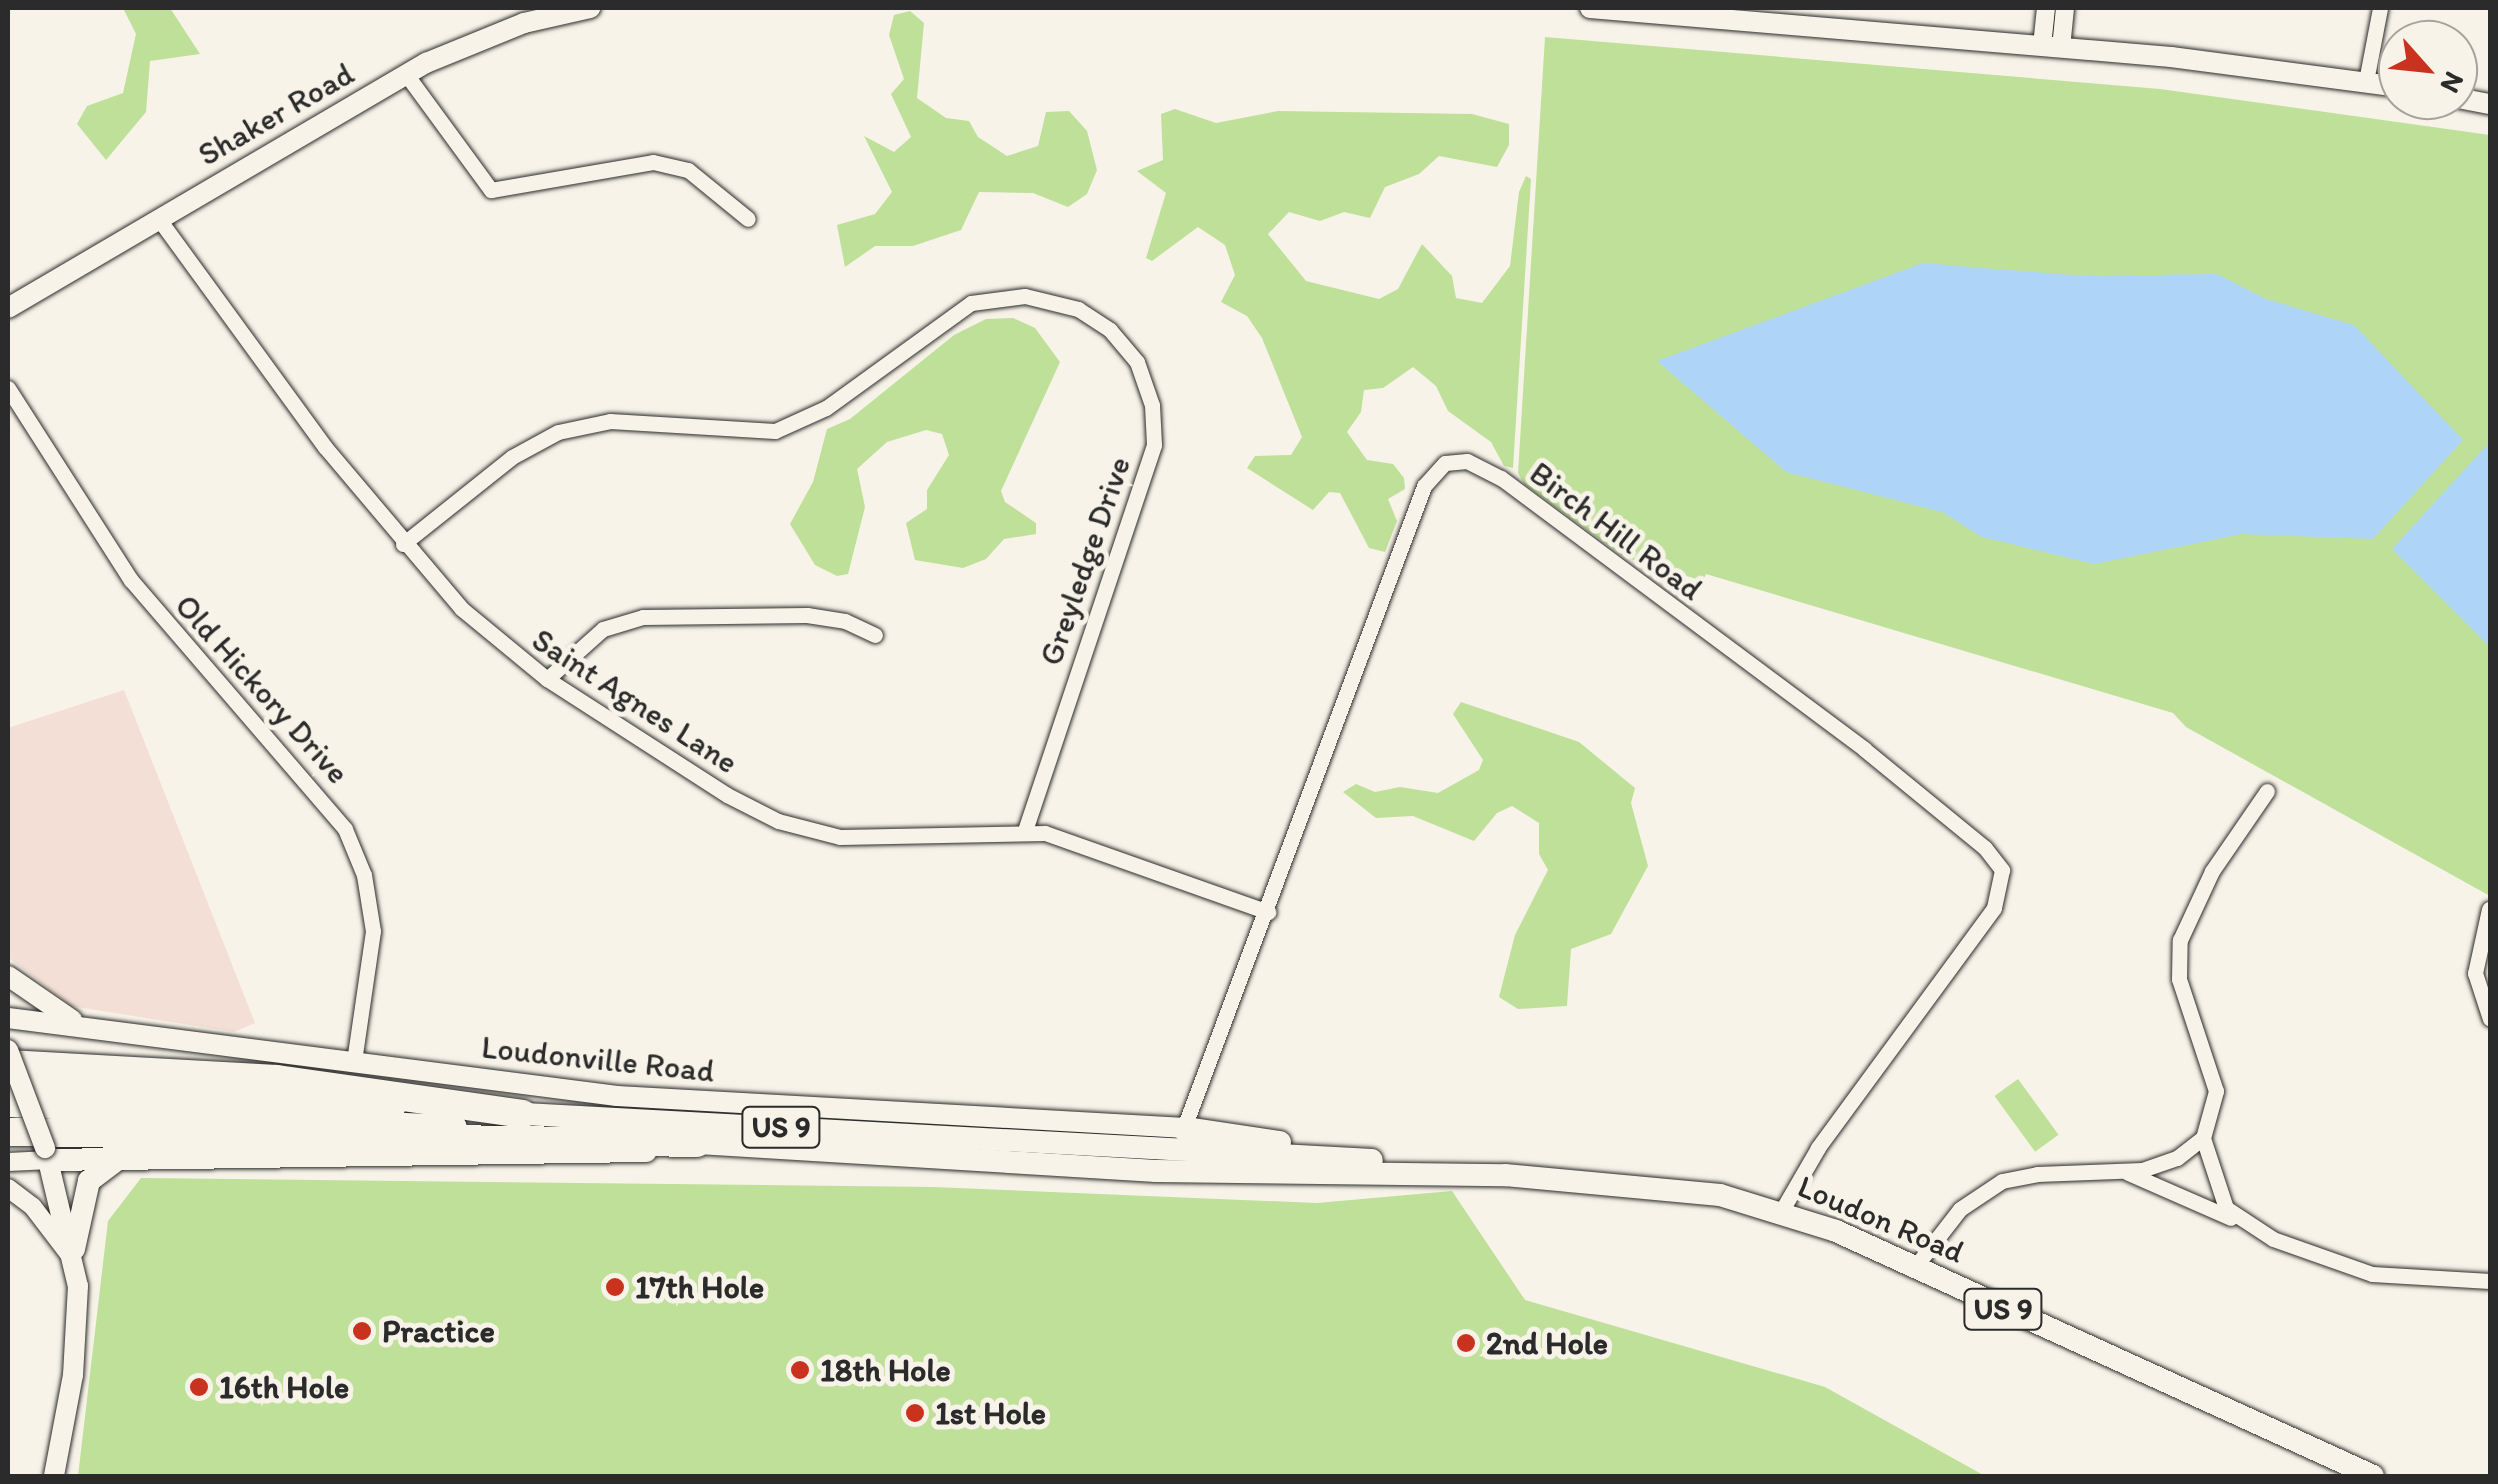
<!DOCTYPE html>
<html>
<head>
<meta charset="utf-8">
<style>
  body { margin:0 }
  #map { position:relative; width:2498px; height:1484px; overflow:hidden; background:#f7f3e8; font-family:Itim,sans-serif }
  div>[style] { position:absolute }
  .built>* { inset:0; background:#f3dfd5 }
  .green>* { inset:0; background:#bee099; transform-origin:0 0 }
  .water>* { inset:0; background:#aed5f8 }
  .roads { filter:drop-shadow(0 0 2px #2b2b2b) drop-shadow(0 0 2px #2b2b2b) }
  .minor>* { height:15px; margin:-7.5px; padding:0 7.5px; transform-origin:7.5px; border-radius:7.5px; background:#f7f3e8 }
  .tertiary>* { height:18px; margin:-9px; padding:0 9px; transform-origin:9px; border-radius:9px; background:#f7f3e8 }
  .secondary>* { height:20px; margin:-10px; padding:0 10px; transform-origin:10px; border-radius:10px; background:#f7f3e8 }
  .primary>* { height:22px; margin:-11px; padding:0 11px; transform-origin:11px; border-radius:11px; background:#f7f3e8 }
  .motorway>* { height:28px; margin:-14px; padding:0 14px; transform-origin:14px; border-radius:14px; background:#f7f3e8 }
  .bridges { filter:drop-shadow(0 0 2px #2b2b2b) drop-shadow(0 0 2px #2b2b2b) }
  .secondary-bridge>* { height:20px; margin:-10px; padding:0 10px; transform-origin:10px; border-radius:10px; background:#f7f3e8 }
  .dots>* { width:28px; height:28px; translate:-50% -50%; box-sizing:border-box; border:5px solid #f7f3e8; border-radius:50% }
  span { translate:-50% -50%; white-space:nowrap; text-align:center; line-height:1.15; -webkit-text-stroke:10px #f7f3e8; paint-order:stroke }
  .shield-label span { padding:2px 8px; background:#f7f3e8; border:2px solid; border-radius:8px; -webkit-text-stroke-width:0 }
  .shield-label { font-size:30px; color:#2b2b2b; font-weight:700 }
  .street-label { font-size:32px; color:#2b2b2b }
  .poi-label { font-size:32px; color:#2b2b2b; font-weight:700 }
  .left { translate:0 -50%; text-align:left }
  .frame { position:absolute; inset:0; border:10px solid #2b2b2b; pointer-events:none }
  .north { position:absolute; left:2378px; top:20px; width:100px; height:100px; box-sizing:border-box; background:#f7f3e8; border:2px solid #a5a39c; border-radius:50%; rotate:117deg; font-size:28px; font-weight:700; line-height:40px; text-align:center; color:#2b2b2b }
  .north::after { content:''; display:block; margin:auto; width:35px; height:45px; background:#c8321e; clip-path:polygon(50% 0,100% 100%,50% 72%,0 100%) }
</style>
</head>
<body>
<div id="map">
  <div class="built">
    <i style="clip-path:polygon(124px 690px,255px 1023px,234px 1032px,71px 1006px,8px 957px,8px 728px)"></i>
  </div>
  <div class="green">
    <i style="clip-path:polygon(123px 8px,170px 8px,200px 54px,150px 61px,146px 112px,106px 160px,77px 124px,87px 106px,123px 93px,136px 34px)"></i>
    <i style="clip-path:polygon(910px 11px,924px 23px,917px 98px,946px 118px,969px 121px,978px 137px,1007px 156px,1038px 146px,1046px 112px,1069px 111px,1087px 131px,1097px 170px,1087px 194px,1068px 207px,1033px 193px,979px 192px,961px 230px,913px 246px,875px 246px,845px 267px,837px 225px,875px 214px,892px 192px,864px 136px,894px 152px,911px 137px,891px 94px,904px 79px,889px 35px,894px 15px)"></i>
    <i style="clip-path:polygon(1545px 37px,2160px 89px,2490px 135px,2490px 896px,2186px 727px,2173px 713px,1706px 574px,1703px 581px,1624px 557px,1524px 484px,1518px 473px)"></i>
    <i style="clip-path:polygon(1175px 109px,1216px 123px,1278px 111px,1472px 114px,1509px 124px,1509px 145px,1497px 167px,1439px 156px,1419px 174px,1385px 187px,1370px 218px,1344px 212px,1320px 221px,1289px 212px,1268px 234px,1306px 281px,1379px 299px,1398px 289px,1422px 244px,1452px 276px,1456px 298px,1482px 303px,1510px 266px,1519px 192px,1526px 176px,1531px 179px,1513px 468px,1504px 466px,1491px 442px,1448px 411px,1436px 386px,1413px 367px,1383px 388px,1364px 390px,1361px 412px,1347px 432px,1367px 460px,1393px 464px,1404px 478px,1405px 489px,1388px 499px,1397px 521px,1385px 552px,1369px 548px,1340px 493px,1329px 492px,1313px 510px,1247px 468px,1255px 456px,1291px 455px,1302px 437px,1262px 338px,1247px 316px,1221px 302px,1235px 275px,1225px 245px,1198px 227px,1152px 261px,1146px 258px,1166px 193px,1137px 171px,1163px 160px,1161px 114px)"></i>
    <i style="clip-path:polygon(1013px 318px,1035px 328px,1060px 362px,1001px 491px,1005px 502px,1036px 523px,1036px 534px,1004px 539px,986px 559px,963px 568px,915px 560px,906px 523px,927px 509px,927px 490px,949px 455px,942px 434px,926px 430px,887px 442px,857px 469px,865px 507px,848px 574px,837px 576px,815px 565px,790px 524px,813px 482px,827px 429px,850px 419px,954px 335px,986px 319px)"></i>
    <i style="clip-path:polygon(1461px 702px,1579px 742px,1635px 788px,1631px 803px,1648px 866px,1611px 934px,1571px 949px,1567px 1006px,1518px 1009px,1499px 997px,1515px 935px,1548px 870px,1539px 854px,1539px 823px,1512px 806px,1497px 813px,1474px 841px,1413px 816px,1376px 818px,1343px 792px,1356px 784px,1375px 792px,1400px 787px,1438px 793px,1479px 770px,1483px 760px,1453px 714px)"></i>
    <i style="left:2018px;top:1079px;width:69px;height:29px;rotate:54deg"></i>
    <i style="clip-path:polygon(141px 1178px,933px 1187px,1317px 1203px,1452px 1191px,1525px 1300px,1825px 1387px,1985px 1476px,78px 1476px,108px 1221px)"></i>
  </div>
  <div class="water">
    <i style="clip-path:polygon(1923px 263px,2083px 276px,2217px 274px,2266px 299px,2354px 325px,2463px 440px,2373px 539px,2242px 534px,2094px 564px,1982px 537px,1942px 512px,1786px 472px,1657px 361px)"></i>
    <i style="clip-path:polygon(2488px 444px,2490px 445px,2490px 647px,2392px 549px)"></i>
  </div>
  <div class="roads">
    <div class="minor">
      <i style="left:406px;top:74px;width:144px;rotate:53.8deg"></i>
      <i style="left:491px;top:190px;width:164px;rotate:-9.8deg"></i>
      <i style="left:653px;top:162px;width:36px;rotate:13deg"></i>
      <i style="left:688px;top:170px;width:77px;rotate:39.2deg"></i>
      <i style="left:2366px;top:81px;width:74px;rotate:-79.1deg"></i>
      <i style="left:158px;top:218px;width:283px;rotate:53.9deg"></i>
      <i style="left:325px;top:447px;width:212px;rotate:49.8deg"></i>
      <i style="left:462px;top:609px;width:110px;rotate:39.5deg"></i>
      <i style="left:547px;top:679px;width:214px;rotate:32.8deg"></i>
      <i style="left:727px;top:795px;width:57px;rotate:27deg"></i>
      <i style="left:778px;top:821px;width:64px;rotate:14.5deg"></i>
      <i style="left:840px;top:837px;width:205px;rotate:-1.1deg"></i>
      <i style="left:1045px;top:833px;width:237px;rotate:19.5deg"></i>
      <i style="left:8px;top:388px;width:228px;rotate:57.4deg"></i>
      <i style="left:131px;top:580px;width:328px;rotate:49.3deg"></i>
      <i style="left:345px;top:829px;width:50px;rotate:67.6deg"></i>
      <i style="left:364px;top:875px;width:57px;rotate:80.9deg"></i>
      <i style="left:373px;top:931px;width:131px;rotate:98.3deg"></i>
      <i style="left:403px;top:544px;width:139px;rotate:-38.6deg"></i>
      <i style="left:512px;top:457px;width:52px;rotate:-28.5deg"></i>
      <i style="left:558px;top:432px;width:53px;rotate:-11.9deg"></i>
      <i style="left:610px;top:421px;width:165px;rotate:3.5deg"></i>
      <i style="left:775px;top:431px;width:56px;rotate:-24.3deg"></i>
      <i style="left:826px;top:408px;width:179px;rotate:-35.9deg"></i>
      <i style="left:971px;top:303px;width:54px;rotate:-7.4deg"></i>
      <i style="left:1025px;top:296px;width:55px;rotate:13.8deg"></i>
      <i style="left:1078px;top:309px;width:38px;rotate:33deg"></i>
      <i style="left:1110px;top:330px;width:42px;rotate:49.8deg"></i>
      <i style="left:1137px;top:362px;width:46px;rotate:70.8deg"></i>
      <i style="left:1152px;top:405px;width:40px;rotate:87.1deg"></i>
      <i style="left:1154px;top:445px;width:407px;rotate:108.5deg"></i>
      <i style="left:547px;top:679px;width:75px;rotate:-41.8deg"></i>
      <i style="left:603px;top:629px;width:42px;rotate:-16.7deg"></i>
      <i style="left:643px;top:617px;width:164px;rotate:-0.7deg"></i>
      <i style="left:807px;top:615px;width:38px;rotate:9deg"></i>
      <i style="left:845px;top:621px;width:33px;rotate:25deg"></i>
      <i style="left:2489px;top:909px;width:66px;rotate:102.3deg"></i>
      <i style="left:2475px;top:973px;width:48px;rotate:71.9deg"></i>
      <i style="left:1182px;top:1133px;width:691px;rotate:-69.49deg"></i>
      <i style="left:1424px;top:486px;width:31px;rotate:-48deg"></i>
      <i style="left:1445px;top:463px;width:22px;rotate:-5deg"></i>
      <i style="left:1467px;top:461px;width:38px;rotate:27deg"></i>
      <i style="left:1501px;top:478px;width:453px;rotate:36.7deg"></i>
      <i style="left:1864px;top:749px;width:156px;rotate:39.3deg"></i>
      <i style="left:1985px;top:848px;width:28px;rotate:52deg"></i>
      <i style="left:2002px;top:870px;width:39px;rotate:102deg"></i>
      <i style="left:1994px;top:908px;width:298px;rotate:126.3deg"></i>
      <i style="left:1818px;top:1148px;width:72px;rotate:120.1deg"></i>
      <i style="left:2203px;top:1138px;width:74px;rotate:71.8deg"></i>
      <i style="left:2226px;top:1208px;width:56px;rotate:33.4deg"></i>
      <i style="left:2273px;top:1239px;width:105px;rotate:19.5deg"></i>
      <i style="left:2372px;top:1274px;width:118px;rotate:3.4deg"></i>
      <i style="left:2128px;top:1173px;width:112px;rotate:23.6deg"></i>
      <i style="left:1915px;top:1267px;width:73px;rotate:-52.2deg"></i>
      <i style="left:1960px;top:1209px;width:50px;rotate:-33.7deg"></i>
      <i style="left:2002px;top:1181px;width:36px;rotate:-11deg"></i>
      <i style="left:2037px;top:1174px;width:105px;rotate:-2.2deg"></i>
      <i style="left:2142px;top:1170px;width:37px;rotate:-19deg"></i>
      <i style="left:2177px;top:1158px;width:33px;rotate:-38deg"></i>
      <i style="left:2203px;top:1138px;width:49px;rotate:-74.5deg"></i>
      <i style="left:2216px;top:1091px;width:118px;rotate:-108.3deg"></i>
      <i style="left:2179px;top:979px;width:39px;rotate:-89deg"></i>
      <i style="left:2180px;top:940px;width:76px;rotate:-65.1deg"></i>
      <i style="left:2212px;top:871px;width:97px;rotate:-55.5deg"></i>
    </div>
    <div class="tertiary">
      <i style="left:2042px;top:46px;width:38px;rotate:-84deg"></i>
      <i style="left:2061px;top:48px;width:40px;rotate:-84.3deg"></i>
      <i style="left:8px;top:1162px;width:42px;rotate:-2.7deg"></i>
      <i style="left:8px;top:1188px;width:31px;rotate:37deg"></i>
      <i style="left:33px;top:1207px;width:58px;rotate:52.7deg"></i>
    </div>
    <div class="secondary">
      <i style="left:1590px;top:8px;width:583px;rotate:4.82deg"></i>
      <i style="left:2171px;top:57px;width:229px;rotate:7.5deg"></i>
      <i style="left:2458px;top:98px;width:33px;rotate:11deg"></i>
      <i style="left:8px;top:308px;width:485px;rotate:-30.4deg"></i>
      <i style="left:426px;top:63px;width:106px;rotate:-22.2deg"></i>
      <i style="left:524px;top:23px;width:68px;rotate:-12.8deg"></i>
      <i style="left:8px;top:976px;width:78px;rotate:34.5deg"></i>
      <i style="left:8px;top:1018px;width:614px;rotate:7.3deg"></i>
      <i style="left:617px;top:1096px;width:569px;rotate:3.22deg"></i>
      <i style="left:45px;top:1148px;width:142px;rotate:76.6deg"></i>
      <i style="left:78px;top:1286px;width:89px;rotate:93.2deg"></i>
      <i style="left:73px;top:1375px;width:103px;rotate:100.7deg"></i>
    </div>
    <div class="primary">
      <i style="left:8px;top:1087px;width:387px;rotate:3deg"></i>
      <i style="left:8px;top:1106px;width:448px;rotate:2.6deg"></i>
      <i style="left:506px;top:1113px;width:867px;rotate:3.11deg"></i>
      <i style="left:1185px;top:1128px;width:96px;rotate:8.4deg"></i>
      <i style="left:682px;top:1142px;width:475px;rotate:3.5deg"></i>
      <i style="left:1156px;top:1171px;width:349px;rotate:0.7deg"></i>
      <i style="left:1505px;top:1175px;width:216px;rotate:5.3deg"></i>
      <i style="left:1720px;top:1195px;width:121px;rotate:17.2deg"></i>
      <i style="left:1836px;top:1231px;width:590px;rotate:24.52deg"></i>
      <i style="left:50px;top:1160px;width:596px;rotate:-0.87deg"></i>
      <i style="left:74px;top:1249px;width:70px;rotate:-77.6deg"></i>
      <i style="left:89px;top:1181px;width:36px;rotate:-37deg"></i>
    </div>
    <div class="motorway">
      <i style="left:8px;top:1064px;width:269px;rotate:3.2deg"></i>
      <i style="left:277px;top:1079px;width:248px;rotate:8.1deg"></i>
      <i style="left:8px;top:1132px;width:689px;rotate:0.91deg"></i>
    </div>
  </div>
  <div class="bridges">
    <div class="secondary-bridge">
      <i style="left:8px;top:1050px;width:105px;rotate:69.3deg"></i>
    </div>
  </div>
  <div class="dots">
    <i style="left:615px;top:1287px;background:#c8321e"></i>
    <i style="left:362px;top:1331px;background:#c8321e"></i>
    <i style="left:1466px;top:1343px;background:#c8321e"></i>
    <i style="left:800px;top:1370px;background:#c8321e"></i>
    <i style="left:199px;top:1387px;background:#c8321e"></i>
    <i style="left:915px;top:1413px;background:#c8321e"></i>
  </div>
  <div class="shield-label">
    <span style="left:781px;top:1127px">US 9</span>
    <span style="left:2003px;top:1309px">US 9</span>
  </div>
  <div class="street-label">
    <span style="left:276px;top:114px;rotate:-30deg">Shaker Road</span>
    <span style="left:1616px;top:531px;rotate:37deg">Birch Hill Road</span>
    <span style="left:1085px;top:561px;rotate:-71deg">Greyledge Drive</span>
    <span style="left:262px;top:689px;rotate:48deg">Old Hickory Drive</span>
    <span style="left:635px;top:701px;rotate:33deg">Saint Agnes Lane</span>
    <span style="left:598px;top:1059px;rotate:6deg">Loudonville Road</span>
    <span style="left:1881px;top:1219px;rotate:23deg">Loudon Road</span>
  </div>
  <div class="poi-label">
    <span class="left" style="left:635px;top:1287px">17th Hole</span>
    <span class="left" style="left:382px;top:1331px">Practice</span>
    <span class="left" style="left:1486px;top:1343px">2nd Hole</span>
    <span class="left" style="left:820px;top:1370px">18th Hole</span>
    <span class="left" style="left:219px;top:1387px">16th Hole</span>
    <span class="left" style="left:935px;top:1413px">1st Hole</span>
  </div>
  <div class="frame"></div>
  <div class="north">N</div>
</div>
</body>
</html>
